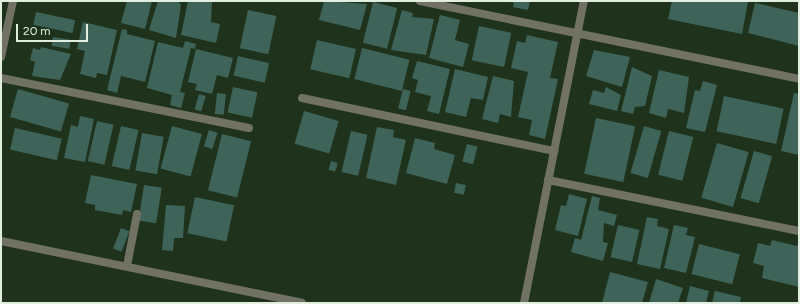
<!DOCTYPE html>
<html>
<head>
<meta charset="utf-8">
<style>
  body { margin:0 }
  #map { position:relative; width:800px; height:304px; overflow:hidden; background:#1f321c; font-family:Figtree,sans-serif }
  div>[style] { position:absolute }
  .building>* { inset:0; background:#3e645a; transform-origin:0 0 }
  .lane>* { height:8px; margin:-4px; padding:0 4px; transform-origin:4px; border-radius:4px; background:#727264 }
  .street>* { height:8px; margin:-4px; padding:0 4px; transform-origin:4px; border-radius:4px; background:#727264 }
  span { translate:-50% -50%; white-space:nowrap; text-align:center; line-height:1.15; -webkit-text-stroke:3.5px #1f321c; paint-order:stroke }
  .frame { position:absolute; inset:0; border:2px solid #e2efe0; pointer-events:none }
  .scale { position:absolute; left:16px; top:24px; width:72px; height:18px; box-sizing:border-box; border:2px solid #e2efe0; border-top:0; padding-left:5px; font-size:12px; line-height:14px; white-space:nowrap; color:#e2efe0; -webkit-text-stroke:3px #1f321c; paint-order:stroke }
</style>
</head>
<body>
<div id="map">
  <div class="building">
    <i style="clip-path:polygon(127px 1px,152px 1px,145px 29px,121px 23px)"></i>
    <i style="clip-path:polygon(158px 1px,178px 1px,181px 5px,176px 38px,149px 30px)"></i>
    <i style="clip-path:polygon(188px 1px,212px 1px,211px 22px,220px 24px,216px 43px,181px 35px)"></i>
    <i style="clip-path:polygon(324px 1px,367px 4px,360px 30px,319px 20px)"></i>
    <i style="clip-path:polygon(508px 1px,530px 1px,528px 10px,513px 7px,514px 3px)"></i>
    <i style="clip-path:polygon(672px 1px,748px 2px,742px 34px,668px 19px)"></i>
    <i style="left:373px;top:2px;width:25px;height:42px;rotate:14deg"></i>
    <i style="clip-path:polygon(755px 3px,799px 13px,799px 46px,748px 33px)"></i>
    <i style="left:248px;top:10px;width:29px;height:39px;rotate:12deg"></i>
    <i style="clip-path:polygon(402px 10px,413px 13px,412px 17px,434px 19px,426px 55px,391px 50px)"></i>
    <i style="left:36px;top:12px;width:40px;height:13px;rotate:12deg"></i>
    <i style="clip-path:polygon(440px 15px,460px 20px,455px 40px,469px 44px,463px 67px,429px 58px)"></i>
    <i style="clip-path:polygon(83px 22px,117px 30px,107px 75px,97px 73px,96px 78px,80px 74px,85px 51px,77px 49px)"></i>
    <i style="left:479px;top:26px;width:33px;height:35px;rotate:12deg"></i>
    <i style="clip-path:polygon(122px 29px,127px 30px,127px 34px,155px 41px,145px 82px,121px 76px,117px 93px,107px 90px)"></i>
    <i style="clip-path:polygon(527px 35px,558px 42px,550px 78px,558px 79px,545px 139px,529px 135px,532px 120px,518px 117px,528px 72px,511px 68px,517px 41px,525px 43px)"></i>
    <i style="left:53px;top:37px;width:18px;height:9px;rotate:9deg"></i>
    <i style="left:317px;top:40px;width:40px;height:30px;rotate:13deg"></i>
    <i style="clip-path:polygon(185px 41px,196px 44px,195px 49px,191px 48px,180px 92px,185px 93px,181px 108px,170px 105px,172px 95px,147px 88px,158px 42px,183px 48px)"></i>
    <i style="clip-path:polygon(41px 47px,71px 54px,60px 80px,32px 76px,35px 62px,30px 60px,33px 48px,40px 50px)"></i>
    <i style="left:362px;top:48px;width:49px;height:32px;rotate:14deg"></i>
    <i style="clip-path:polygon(196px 49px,233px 58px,228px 78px,217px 75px,212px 94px,195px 90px,197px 84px,188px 82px)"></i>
    <i style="clip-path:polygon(594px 50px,630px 57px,622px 87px,586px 76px)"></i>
    <i style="left:238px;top:56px;width:32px;height:20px;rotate:13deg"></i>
    <i style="clip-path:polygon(417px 61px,450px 69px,439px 114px,427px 111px,431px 96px,415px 92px,418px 80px,412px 78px)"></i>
    <i style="clip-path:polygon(632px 67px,652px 76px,645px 106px,635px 107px,633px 114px,621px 111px)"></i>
    <i style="clip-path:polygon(455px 69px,488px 77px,483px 100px,471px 98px,466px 117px,445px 112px)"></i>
    <i style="clip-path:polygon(659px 70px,689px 77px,684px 113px,668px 109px,666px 118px,649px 113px)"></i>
    <i style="clip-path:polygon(493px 76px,514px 81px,511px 117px,500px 114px,498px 123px,482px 119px)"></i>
    <i style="clip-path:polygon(703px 81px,717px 85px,705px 132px,686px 128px,695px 90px,700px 91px)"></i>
    <i style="left:233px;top:87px;width:25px;height:26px;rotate:12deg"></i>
    <i style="clip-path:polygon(606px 87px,621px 95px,617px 111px,589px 104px,593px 90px,604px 93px)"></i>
    <i style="left:18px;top:89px;width:53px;height:29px;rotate:16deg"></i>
    <i style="left:403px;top:89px;width:8px;height:20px;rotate:14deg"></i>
    <i style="left:217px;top:93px;width:9px;height:21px;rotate:6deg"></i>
    <i style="clip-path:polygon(794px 93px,799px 94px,799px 155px,781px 151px)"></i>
    <i style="left:199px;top:94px;width:7px;height:16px;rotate:16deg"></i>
    <i style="left:724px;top:96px;width:61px;height:36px;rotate:12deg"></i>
    <i style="left:304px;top:111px;width:36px;height:34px;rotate:16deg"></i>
    <i style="clip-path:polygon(80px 116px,94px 119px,85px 162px,64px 158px,71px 125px,78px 127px)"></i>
    <i style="left:596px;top:118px;width:40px;height:57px;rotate:12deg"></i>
    <i style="left:97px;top:121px;width:17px;height:41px;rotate:13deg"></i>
    <i style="left:121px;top:126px;width:18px;height:41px;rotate:13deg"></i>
    <i style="left:172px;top:126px;width:31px;height:44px;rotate:15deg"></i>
    <i style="left:644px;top:126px;width:18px;height:49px;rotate:16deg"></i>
    <i style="clip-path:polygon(377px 127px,394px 130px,393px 137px,406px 140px,396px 185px,366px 178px)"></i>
    <i style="left:15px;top:128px;width:48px;height:22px;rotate:13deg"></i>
    <i style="left:209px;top:130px;width:9px;height:17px;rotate:18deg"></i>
    <i style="left:351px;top:131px;width:17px;height:42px;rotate:13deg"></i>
    <i style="left:669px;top:131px;width:25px;height:45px;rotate:14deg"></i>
    <i style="left:142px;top:133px;width:22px;height:38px;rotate:10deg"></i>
    <i style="left:222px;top:134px;width:30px;height:58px;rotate:14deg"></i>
    <i style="clip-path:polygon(415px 138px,435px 143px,434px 149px,455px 155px,447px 184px,406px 173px)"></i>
    <i style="left:717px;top:143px;width:33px;height:57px;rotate:16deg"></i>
    <i style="left:467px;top:144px;width:11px;height:18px;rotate:15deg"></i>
    <i style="left:754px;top:151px;width:19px;height:49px;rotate:16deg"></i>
    <i style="left:331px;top:161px;width:7px;height:9px;rotate:16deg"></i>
    <i style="clip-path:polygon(91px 175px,137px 184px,131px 212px,123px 210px,122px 215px,95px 210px,95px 205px,85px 203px)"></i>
    <i style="left:456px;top:183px;width:10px;height:10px;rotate:11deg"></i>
    <i style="left:144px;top:185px;width:18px;height:36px;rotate:9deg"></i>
    <i style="clip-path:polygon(569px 194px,587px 199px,578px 236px,555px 230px,561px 205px,566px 206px)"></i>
    <i style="clip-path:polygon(592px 196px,600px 198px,598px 210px,617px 215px,614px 226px,604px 223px,603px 242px,608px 243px,603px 261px,571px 252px,575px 238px,581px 240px)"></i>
    <i style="left:195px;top:197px;width:40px;height:37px;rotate:12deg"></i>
    <i style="clip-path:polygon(166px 205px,185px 206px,183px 238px,174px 238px,173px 251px,162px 250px)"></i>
    <i style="clip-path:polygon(647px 217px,658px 219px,657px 226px,669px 229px,660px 269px,637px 264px)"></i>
    <i style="left:618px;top:225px;width:22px;height:33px;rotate:13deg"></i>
    <i style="clip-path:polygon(674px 225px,688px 228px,686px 235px,695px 237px,686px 273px,664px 268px)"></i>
    <i style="left:121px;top:228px;width:9px;height:22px;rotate:21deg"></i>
    <i style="clip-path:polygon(772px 240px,797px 246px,799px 241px,799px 287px,762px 278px,764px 266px,753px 263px,758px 243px,770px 246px)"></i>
    <i style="left:699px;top:244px;width:42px;height:31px;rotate:14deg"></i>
    <i style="clip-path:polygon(610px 272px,648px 282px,642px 303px,602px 303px)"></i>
    <i style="clip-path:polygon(656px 279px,683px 288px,678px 303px,649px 303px)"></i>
    <i style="clip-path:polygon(690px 286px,709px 291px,706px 303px,686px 303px)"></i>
    <i style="clip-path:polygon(715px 291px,741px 297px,740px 303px,712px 303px)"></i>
  </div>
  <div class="lane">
    <i style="left:420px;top:1px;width:387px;rotate:11.6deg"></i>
    <i style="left:1px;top:78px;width:253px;rotate:11.4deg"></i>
    <i style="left:302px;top:98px;width:258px;rotate:11.9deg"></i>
    <i style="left:548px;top:180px;width:256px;rotate:11.5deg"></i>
    <i style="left:127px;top:266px;width:53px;rotate:-79.1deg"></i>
  </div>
  <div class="street">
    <i style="left:1px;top:57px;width:57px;rotate:-77.9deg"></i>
    <i style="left:1px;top:241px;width:307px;rotate:11.6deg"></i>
    <i style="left:524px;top:303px;width:308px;rotate:-78.8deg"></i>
  </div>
  <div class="frame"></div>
  <div class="scale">20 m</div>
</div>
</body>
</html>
